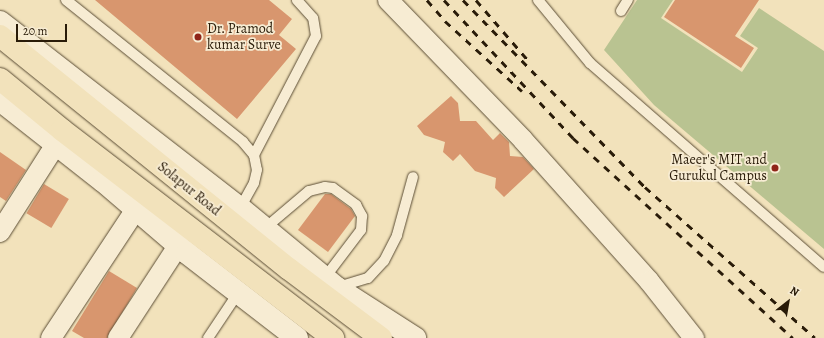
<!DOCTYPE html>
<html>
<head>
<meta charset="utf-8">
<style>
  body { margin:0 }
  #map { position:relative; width:824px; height:338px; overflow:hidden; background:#f2e2bb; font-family:Alegreya,serif }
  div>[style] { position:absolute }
  .green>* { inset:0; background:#b9c391 }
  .building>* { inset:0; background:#d8966e; transform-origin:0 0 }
  .roads { filter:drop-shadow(0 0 1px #5b4d35) drop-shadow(0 0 1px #5b4d35) }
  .lane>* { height:10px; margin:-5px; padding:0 5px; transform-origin:5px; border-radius:5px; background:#f7ecd3 }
  .street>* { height:20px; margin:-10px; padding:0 10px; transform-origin:10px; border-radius:10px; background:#f7ecd3 }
  .secondary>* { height:22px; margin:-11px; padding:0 11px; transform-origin:11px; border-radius:11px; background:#f7ecd3 }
  .highway>* { height:22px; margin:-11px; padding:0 11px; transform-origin:11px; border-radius:11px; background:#f2e2bb }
  .rail>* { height:3px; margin-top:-1.5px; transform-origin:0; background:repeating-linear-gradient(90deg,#291b08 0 7px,transparent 0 14px) }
  .dots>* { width:11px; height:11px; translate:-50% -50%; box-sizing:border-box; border:2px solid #f7ecd3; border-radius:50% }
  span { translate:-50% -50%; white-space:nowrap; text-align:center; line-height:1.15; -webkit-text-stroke:3.5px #f7ecd3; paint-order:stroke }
  .poi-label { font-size:14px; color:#291b08 }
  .left { translate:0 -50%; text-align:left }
  .right { translate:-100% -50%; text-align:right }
  .street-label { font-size:14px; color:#291b08 }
  .north { position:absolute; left:768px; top:282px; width:40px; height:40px; -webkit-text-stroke:3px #f7ecd3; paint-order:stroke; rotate:31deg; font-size:11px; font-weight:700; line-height:16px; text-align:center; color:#291b08 }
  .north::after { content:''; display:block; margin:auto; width:14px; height:18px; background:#291b08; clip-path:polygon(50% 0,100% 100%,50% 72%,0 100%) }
  .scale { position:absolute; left:16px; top:24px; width:51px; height:18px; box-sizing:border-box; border:2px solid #291b08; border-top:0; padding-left:5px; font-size:12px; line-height:14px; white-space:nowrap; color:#291b08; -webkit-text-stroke:3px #f7ecd3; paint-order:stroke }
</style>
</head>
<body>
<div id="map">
  <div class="green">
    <i style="clip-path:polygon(637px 0,673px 0,661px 18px,742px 72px,758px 48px,740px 36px,759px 8px,824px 51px,824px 249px,654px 105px,604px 50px)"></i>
  </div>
  <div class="building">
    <i style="clip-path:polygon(95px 0,269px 0,292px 19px,279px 35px,296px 49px,237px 119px)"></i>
    <i style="clip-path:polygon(675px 0,759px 0,735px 36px,754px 48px,741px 68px,664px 17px)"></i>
    <i style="clip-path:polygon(451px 96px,458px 103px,460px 121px,476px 121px,493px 140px,500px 133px,509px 142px,510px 156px,523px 157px,534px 169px,504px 197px,495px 188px,496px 178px,475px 171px,460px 154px,453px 161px,443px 152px,445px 142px,424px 135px,417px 126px)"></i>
    <i style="clip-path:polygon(0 152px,26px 170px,6px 201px,0 197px)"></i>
    <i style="left:44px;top:184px;width:29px;height:34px;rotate:31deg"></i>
    <i style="clip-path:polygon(325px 194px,331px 194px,351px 209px,355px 216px,328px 252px,298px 230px)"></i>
    <i style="clip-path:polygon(109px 271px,137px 288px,107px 338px,84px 338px,72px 331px)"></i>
  </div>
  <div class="roads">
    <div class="lane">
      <i style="left:66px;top:0;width:227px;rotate:38.7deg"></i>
      <i style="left:243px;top:142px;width:17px;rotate:50deg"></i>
      <i style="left:254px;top:155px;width:15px;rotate:79deg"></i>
      <i style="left:257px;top:170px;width:13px;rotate:103deg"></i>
      <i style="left:254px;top:183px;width:31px;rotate:119deg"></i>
      <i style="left:538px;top:0;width:82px;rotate:50.5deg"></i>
      <i style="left:590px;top:63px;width:310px;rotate:41.1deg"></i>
      <i style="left:621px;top:11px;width:13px;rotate:-58deg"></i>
      <i style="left:254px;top:155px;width:134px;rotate:-62.5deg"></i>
      <i style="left:316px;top:36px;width:18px;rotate:-99deg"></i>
      <i style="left:313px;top:18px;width:24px;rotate:-132deg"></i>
      <i style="left:264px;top:229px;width:59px;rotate:-40.2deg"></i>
      <i style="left:309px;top:191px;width:16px;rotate:-14deg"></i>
      <i style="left:325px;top:187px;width:8px;rotate:7deg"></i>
      <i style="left:333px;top:188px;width:29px;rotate:36deg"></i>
      <i style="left:356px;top:205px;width:13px;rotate:61deg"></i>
      <i style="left:362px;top:216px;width:14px;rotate:94deg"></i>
      <i style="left:361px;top:230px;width:63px;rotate:127.2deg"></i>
      <i style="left:338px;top:287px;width:31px;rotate:-17deg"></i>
      <i style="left:368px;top:278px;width:23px;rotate:-47deg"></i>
      <i style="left:384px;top:261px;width:29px;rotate:-63deg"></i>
      <i style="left:397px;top:235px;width:60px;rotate:-74.6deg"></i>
      <i style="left:208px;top:338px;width:54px;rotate:-56.3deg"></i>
    </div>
    <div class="street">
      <i style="left:388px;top:0;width:194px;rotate:46deg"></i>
      <i style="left:523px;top:140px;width:189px;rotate:48.2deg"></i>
      <i style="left:649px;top:281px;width:73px;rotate:51.7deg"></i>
      <i style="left:0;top:232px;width:104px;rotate:-57.5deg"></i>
      <i style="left:51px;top:338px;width:154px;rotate:-56.6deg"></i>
      <i style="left:118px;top:338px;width:110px;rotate:-56.9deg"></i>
    </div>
    <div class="secondary">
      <i style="left:0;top:22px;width:304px;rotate:37.8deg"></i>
      <i style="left:240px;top:208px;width:126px;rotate:39.5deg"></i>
      <i style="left:337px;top:288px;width:93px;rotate:32.7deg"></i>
      <i style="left:0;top:100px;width:131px;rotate:38.2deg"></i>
      <i style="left:103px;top:181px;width:111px;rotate:40.6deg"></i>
      <i style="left:187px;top:253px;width:139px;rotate:37.7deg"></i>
    </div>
    <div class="highway">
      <i style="left:0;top:36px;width:371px;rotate:38.9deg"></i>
      <i style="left:289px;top:269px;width:115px;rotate:36.9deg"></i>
      <i style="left:0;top:79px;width:80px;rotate:39.4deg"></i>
      <i style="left:62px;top:130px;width:342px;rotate:37.5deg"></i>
    </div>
  </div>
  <div class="rail">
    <i style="left:427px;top:0;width:28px;rotate:49deg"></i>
    <i style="left:445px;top:21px;width:104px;rotate:42.3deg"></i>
    <i style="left:444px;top:0;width:189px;rotate:46.9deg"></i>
    <i style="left:573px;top:138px;width:297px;rotate:42.3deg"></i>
    <i style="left:463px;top:0;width:261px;rotate:45.8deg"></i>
    <i style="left:645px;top:187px;width:227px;rotate:41.6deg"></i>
    <i style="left:476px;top:0;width:78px;rotate:49.2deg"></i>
  </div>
  <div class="dots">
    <i style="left:198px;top:37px;background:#8f2418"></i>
    <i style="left:775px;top:168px;background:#8f2418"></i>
  </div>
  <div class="poi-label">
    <span class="left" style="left:207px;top:37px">Dr. Pramod<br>kumar Surve</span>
    <span class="right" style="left:767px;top:168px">Maeer's MIT and<br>Gurukul Campus</span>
  </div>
  <div class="street-label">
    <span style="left:189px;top:189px;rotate:39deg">Solapur Road</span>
  </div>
  <div class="north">N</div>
  <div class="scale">20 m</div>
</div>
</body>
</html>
